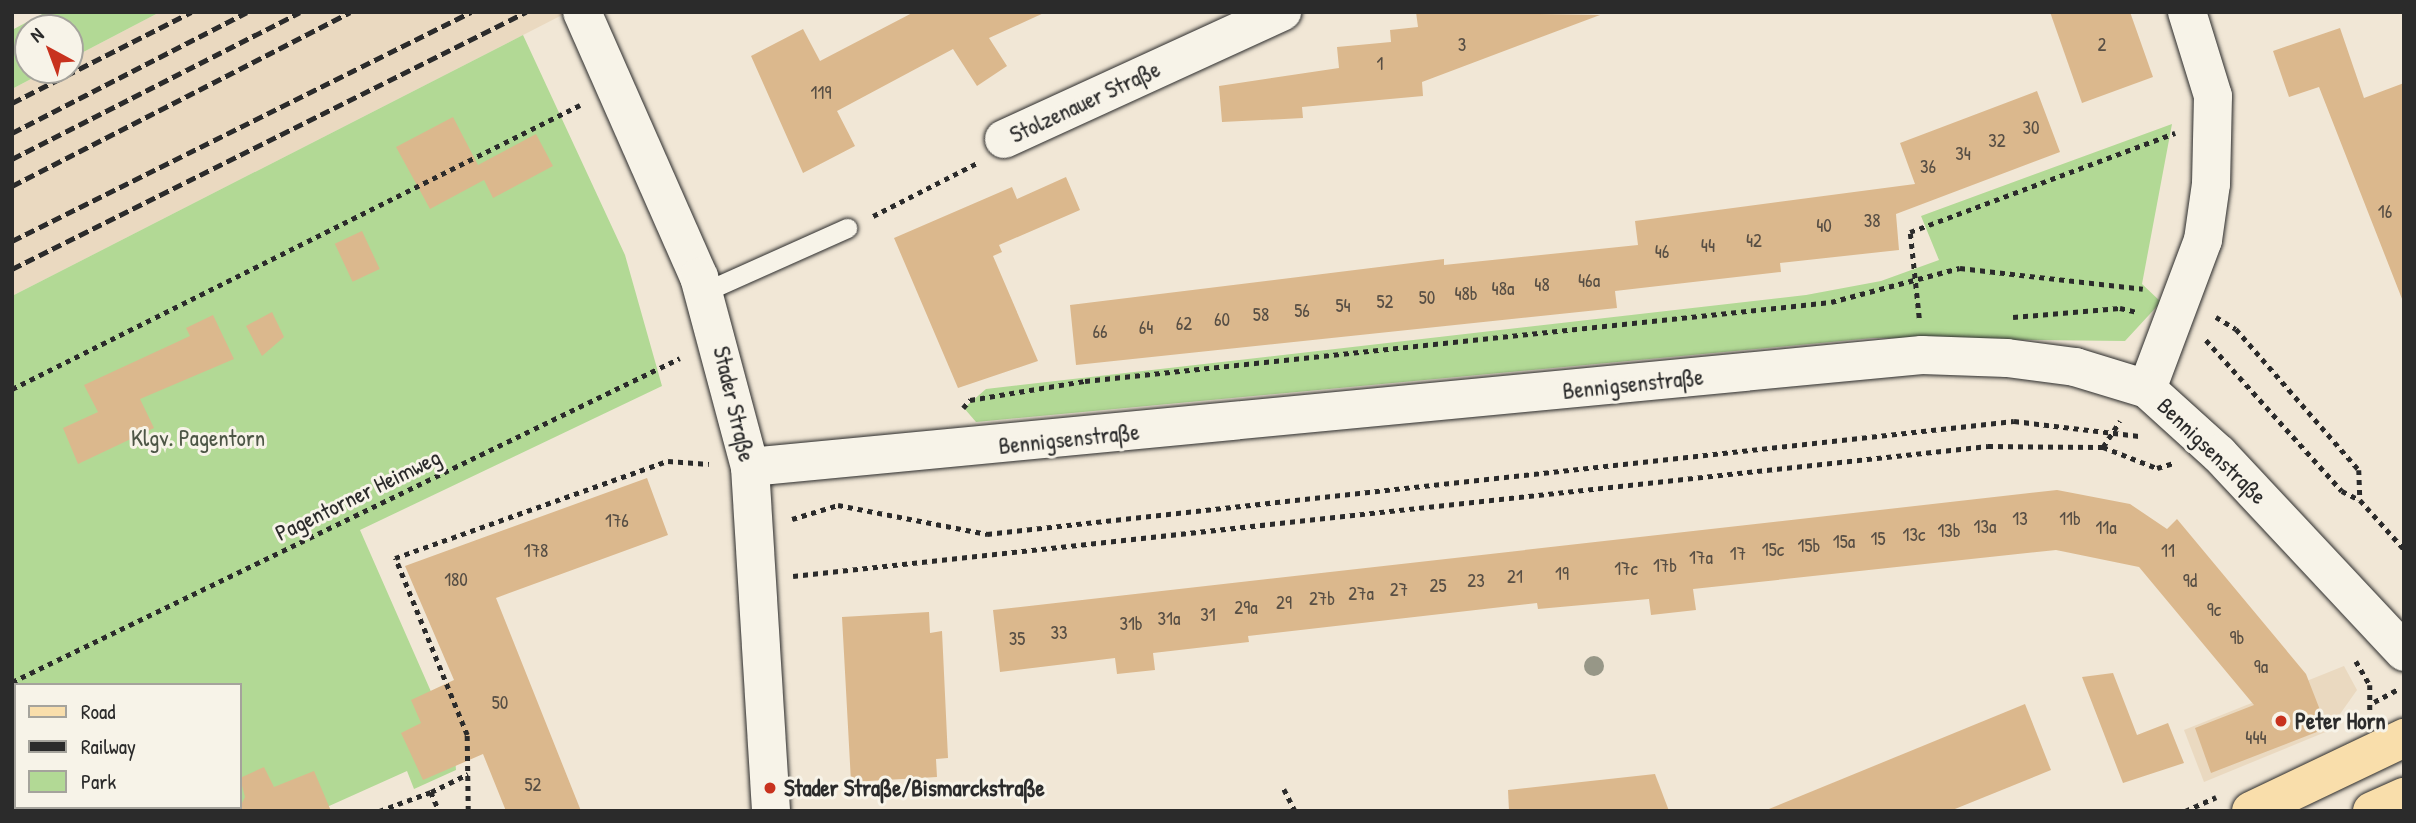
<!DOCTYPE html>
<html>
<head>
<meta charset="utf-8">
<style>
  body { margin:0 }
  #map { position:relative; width:2416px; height:823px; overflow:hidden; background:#f1e7d6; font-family:"Patrick Hand",sans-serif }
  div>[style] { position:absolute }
  .built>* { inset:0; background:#ead9c0 }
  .green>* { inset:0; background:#b2d995 }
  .building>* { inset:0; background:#dbb88d; transform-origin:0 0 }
  .path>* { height:4.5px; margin-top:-2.25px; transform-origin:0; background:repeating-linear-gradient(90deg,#2b2b2b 0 5px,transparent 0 10px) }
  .roads { filter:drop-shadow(0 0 2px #2b2b2b) drop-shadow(0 0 2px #2b2b2b) }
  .lane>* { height:19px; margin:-9.5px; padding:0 9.5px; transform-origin:9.5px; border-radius:9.5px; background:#f7f3e8 }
  .street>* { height:38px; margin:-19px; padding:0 19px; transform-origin:19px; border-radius:19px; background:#f7f3e8 }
  .secondary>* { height:38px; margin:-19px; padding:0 19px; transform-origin:19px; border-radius:19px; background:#f7f3e8 }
  .primary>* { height:38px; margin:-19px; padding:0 19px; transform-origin:19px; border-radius:19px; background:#f9deab }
  .rail>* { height:5px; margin-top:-2.5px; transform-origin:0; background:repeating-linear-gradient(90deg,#2b2b2b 0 10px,transparent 0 15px) }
  .trees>* { width:20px; height:20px; margin:-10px; border-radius:50%; background:#979787 }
  .dots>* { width:19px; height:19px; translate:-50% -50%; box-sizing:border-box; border:4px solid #f7f3e8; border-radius:50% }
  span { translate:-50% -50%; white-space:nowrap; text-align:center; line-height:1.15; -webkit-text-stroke:6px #f7f3e8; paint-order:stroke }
  .number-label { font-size:19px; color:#574e44 }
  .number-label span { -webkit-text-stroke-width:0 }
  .street-label { font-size:23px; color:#2b2b2b }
  .park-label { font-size:23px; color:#4d5646 }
  .poi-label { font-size:23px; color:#2b2b2b; font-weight:700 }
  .left { translate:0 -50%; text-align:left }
  .frame { position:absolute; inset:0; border:14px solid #2b2b2b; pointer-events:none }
  .legend { position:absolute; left:14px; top:683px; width:228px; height:126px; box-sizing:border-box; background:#f7f3e8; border:2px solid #a5a39c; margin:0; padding:9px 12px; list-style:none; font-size:21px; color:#2b2b2b }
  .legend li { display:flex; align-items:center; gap:14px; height:35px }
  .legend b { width:35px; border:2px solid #a5a39c }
  .north { position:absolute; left:14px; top:14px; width:70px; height:70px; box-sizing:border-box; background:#f7f3e8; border:2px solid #a5a39c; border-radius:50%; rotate:319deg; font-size:19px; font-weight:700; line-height:28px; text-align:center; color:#2b2b2b }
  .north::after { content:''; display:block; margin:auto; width:24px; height:32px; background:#c8321e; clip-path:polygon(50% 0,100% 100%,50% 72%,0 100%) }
</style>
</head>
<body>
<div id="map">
  <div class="built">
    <i style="clip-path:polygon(160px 12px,568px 12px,12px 296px,12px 89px,48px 70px,70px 70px,70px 59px)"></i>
    <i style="clip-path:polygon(2344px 666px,2357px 690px,2328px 731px,2204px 782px,2184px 730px)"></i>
  </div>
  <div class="green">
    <i style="clip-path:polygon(46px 12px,160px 12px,70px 59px,70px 28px,28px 28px,28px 70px,48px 70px,12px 89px,12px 30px)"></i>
    <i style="clip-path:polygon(evenodd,523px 35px,625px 255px,662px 386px,360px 530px,454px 744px,456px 770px,414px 789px,407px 771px,318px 811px,12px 811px,12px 296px,523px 35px,16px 685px,240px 685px,240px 807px,16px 807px,16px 685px)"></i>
    <i style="clip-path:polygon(2172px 124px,2142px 284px,2161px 302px,2125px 341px,1873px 338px,976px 422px,964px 408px,986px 389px,1806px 295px,1881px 281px,1939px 260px,1921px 216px)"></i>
  </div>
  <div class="building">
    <i style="clip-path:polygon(914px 12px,1046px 12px,989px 38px,1007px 66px,977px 86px,953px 49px,837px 111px,855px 146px,803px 173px,751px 56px,803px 29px,820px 61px)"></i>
    <i style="clip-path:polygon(1416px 12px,1600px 15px,1422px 82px,1423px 96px,1302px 107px,1303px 118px,1222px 122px,1219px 86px,1339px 68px,1337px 47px,1391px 42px,1390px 30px,1418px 27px)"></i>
    <i style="clip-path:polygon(2050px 12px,2130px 12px,2153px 77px,2082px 103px)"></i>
    <i style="clip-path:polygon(2340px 28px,2364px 98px,2404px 83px,2404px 304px,2319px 87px,2289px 97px,2273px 51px)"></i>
    <i style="clip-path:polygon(2037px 91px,2060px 152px,1896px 214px,1899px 250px,1780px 263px,1781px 272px,1615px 291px,1617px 308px,1076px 365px,1070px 305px,1444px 259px,1444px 265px,1638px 245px,1635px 221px,1915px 184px,1900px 143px)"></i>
    <i style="clip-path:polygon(453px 117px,478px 165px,536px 134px,553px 166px,493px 198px,484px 180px,430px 209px,396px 147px)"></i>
    <i style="clip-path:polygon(1066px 177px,1080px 210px,999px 245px,1002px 252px,993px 256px,1038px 361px,958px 388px,894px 238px,1012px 187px,1017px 199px)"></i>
    <i style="left:362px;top:231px;width:42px;height:30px;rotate:65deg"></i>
    <i style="clip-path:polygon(272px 312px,284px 337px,262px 356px,246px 326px)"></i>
    <i style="clip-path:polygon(213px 315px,234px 359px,140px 399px,154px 428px,78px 464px,63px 428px,98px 412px,84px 385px,190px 336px,186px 328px)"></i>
    <i style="clip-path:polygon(647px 478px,668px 535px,496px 598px,581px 811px,506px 811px,483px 754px,423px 780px,401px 733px,421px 723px,411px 700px,454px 680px,405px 566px)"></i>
    <i style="clip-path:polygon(2057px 490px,2130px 504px,2167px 529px,2177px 519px,2306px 674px,2327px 728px,2211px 773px,2195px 728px,2254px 705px,2139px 567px,2056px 550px,1693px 589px,1696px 610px,1651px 615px,1649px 599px,1538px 609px,1537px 603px,1248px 636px,1249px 642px,1153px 653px,1155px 670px,1117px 674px,1115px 658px,1000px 672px,993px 610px)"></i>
    <i style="clip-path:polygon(929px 612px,930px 633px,942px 631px,948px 758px,936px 759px,937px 777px,851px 782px,842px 617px)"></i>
    <i style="clip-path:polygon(2113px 673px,2137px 735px,2168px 723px,2184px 763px,2123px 783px,2082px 677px)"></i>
    <i style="clip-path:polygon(2025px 704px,2051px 770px,1950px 811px,1764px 811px)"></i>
    <i style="clip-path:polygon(264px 767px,274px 787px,314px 771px,331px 811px,218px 811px,240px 807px,245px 797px,240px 778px)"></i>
    <i style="clip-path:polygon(1655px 774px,1669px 811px,1509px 811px,1508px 790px)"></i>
  </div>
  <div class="path">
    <i style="left:873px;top:216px;width:117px;rotate:-27deg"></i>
    <i style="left:2013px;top:317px;width:107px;rotate:-4.8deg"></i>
    <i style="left:2120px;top:308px;width:17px;rotate:13deg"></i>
    <i style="left:2216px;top:317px;width:23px;rotate:31deg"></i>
    <i style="left:2236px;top:329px;width:187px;rotate:48.9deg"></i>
    <i style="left:2359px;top:470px;width:30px;rotate:88deg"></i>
    <i style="left:1919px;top:318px;width:86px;rotate:-96deg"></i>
    <i style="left:1910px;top:232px;width:283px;rotate:-20.5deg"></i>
    <i style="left:2206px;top:340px;width:203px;rotate:48deg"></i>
    <i style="left:2342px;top:491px;width:20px;rotate:27deg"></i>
    <i style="left:2360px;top:500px;width:66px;rotate:48.1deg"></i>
    <i style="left:12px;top:389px;width:635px;rotate:-26.57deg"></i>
    <i style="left:963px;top:408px;width:11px;rotate:-49deg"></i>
    <i style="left:970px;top:400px;width:117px;rotate:-9.4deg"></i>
    <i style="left:1085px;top:381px;width:750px;rotate:-6.04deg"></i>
    <i style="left:1831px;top:302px;width:133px;rotate:-14.8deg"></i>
    <i style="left:1960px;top:268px;width:184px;rotate:6.5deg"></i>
    <i style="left:2103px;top:447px;width:31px;rotate:-57deg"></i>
    <i style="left:792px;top:519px;width:48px;rotate:-16.9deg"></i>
    <i style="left:838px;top:505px;width:152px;rotate:11deg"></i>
    <i style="left:987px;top:534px;width:1033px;rotate:-6.28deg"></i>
    <i style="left:2014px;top:421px;width:126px;rotate:6.8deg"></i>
    <i style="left:793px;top:576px;width:1202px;rotate:-6.21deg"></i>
    <i style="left:1988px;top:446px;width:115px;rotate:0.5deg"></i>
    <i style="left:2103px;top:447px;width:58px;rotate:21.3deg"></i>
    <i style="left:2157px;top:468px;width:17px;rotate:-17deg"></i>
    <i style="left:2356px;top:661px;width:28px;rotate:60deg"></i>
    <i style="left:2370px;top:685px;width:26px;rotate:90deg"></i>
    <i style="left:12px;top:682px;width:742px;rotate:-25.87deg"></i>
    <i style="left:2374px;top:702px;width:26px;rotate:-28deg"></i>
    <i style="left:1284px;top:789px;width:25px;rotate:63deg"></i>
    <i style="left:431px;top:792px;width:41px;rotate:-25.9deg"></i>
    <i style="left:379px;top:811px;width:55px;rotate:-20.1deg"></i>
    <i style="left:431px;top:792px;width:21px;rotate:67deg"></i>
    <i style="left:468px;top:811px;width:76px;rotate:-90.8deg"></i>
    <i style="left:467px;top:735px;width:191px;rotate:-112.1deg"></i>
    <i style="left:395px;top:558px;width:290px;rotate:-19.6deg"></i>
    <i style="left:668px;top:461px;width:41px;rotate:4.2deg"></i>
    <i style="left:2071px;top:811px;width:36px"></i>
    <i style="left:2185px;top:811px;width:34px;rotate:-24deg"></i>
  </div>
  <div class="roads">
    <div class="lane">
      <i style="left:704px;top:292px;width:157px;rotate:-24.1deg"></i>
    </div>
    <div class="street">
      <i style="left:1004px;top:139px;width:306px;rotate:-24.6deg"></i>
      <i style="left:2147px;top:389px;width:159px;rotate:-69.4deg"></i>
      <i style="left:2203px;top:240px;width:57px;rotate:-81.9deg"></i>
      <i style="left:2211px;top:184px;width:88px;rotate:-88.7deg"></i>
      <i style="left:2213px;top:96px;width:88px;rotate:-107.2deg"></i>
    </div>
    <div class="secondary">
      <i style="left:582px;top:12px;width:290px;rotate:66.2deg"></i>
      <i style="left:699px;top:277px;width:197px;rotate:75deg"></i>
      <i style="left:750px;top:467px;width:345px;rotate:86.5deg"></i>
      <i style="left:750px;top:467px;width:1177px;rotate:-5.46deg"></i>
      <i style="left:1922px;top:355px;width:85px;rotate:2deg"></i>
      <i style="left:2007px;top:358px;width:69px;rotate:7.5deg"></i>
      <i style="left:2075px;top:367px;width:75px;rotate:17deg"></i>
      <i style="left:2147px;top:389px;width:97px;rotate:42.1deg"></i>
      <i style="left:2219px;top:454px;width:271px;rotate:46.9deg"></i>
    </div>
    <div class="primary">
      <i style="left:2251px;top:811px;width:170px;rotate:-25.5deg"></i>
      <i style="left:2372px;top:811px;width:35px;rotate:-24deg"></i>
    </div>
  </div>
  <div class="rail">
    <i style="left:12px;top:103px;width:201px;rotate:-26.9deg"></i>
    <i style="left:12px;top:133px;width:264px;rotate:-27.2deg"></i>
    <i style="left:12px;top:159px;width:323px;rotate:-27deg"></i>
    <i style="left:12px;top:186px;width:380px;rotate:-27.2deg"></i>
    <i style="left:12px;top:241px;width:513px;rotate:-26.52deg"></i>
    <i style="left:12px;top:269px;width:575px;rotate:-26.57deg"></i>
  </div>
  <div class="trees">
    <i style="left:1594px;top:666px"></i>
  </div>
  <div class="dots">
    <i style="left:2281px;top:721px;background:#c8321e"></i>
    <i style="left:770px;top:788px;background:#c8321e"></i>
  </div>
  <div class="number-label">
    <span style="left:1462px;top:45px">3</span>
    <span style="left:2102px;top:45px">2</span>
    <span style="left:1380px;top:64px">1</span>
    <span style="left:821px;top:93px">119</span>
    <span style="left:2031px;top:128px">30</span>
    <span style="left:1997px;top:141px">32</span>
    <span style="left:1963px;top:154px">34</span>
    <span style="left:1928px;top:167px">36</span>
    <span style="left:2385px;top:212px">16</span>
    <span style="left:1872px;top:221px">38</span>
    <span style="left:1824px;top:226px">40</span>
    <span style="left:1754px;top:241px">42</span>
    <span style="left:1708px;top:246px">44</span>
    <span style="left:1662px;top:252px">46</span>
    <span style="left:1589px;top:281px">46a</span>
    <span style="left:1542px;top:285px">48</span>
    <span style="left:1503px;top:289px">48a</span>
    <span style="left:1466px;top:294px">48b</span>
    <span style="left:1427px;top:298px">50</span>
    <span style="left:1385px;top:302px">52</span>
    <span style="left:1343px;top:306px">54</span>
    <span style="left:1302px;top:311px">56</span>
    <span style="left:1261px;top:315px">58</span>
    <span style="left:1222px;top:320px">60</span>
    <span style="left:1184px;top:324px">62</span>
    <span style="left:1146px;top:328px">64</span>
    <span style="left:1100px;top:332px">66</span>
    <span style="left:2020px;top:519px">13</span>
    <span style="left:2070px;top:519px">11b</span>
    <span style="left:617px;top:521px">176</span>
    <span style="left:1985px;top:527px">13a</span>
    <span style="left:2106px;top:528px">11a</span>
    <span style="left:1949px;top:531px">13b</span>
    <span style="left:1914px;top:535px">13c</span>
    <span style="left:1878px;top:539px">15</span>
    <span style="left:1844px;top:542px">15a</span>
    <span style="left:1809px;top:546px">15b</span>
    <span style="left:1773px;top:550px">15c</span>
    <span style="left:536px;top:551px">178</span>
    <span style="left:2168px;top:551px">11</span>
    <span style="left:1738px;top:554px">17</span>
    <span style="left:1701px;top:558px">17a</span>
    <span style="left:1665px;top:566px">17b</span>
    <span style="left:1626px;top:569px">17c</span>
    <span style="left:1562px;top:574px">19</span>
    <span style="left:1515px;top:577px">21</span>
    <span style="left:456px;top:580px">180</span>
    <span style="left:1476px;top:581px">23</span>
    <span style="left:2190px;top:581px">9d</span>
    <span style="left:1438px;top:586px">25</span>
    <span style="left:1399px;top:590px">27</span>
    <span style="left:1361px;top:594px">27a</span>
    <span style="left:1322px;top:599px">27b</span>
    <span style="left:1284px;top:603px">29</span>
    <span style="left:1246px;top:608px">29a</span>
    <span style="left:2214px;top:610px">9c</span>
    <span style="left:1208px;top:615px">31</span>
    <span style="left:1169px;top:619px">31a</span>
    <span style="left:1131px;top:624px">31b</span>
    <span style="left:1059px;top:633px">33</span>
    <span style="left:2237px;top:638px">9b</span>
    <span style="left:1017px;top:639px">35</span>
    <span style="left:2261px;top:667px">9a</span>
    <span style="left:500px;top:703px">50</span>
    <span style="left:2256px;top:738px">444</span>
    <span style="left:533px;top:785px">52</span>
  </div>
  <div class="street-label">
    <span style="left:1085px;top:102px;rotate:-25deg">Stolzenauer Straße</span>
    <span style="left:1633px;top:384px;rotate:-6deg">Bennigsenstraße</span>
    <span style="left:734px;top:404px;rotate:77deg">Stader Straße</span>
    <span style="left:1069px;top:439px;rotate:-6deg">Bennigsenstraße</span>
    <span style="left:2212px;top:451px;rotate:44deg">Bennigsenstraße</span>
    <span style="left:358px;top:495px;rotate:-26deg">Pagentorner Heimweg</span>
  </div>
  <div class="park-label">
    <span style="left:198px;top:438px">Klgv. Pagentorn</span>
  </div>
  <div class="poi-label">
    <span class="left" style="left:2295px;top:721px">Peter Horn</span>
    <span class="left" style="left:784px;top:788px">Stader Straße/Bismarckstraße</span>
  </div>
  <div class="frame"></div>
  <ul class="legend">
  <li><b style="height:9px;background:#f9deab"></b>Road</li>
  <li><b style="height:9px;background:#2b2b2b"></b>Railway</li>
  <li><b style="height:19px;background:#b2d995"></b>Park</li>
  </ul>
  <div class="north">N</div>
</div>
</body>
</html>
